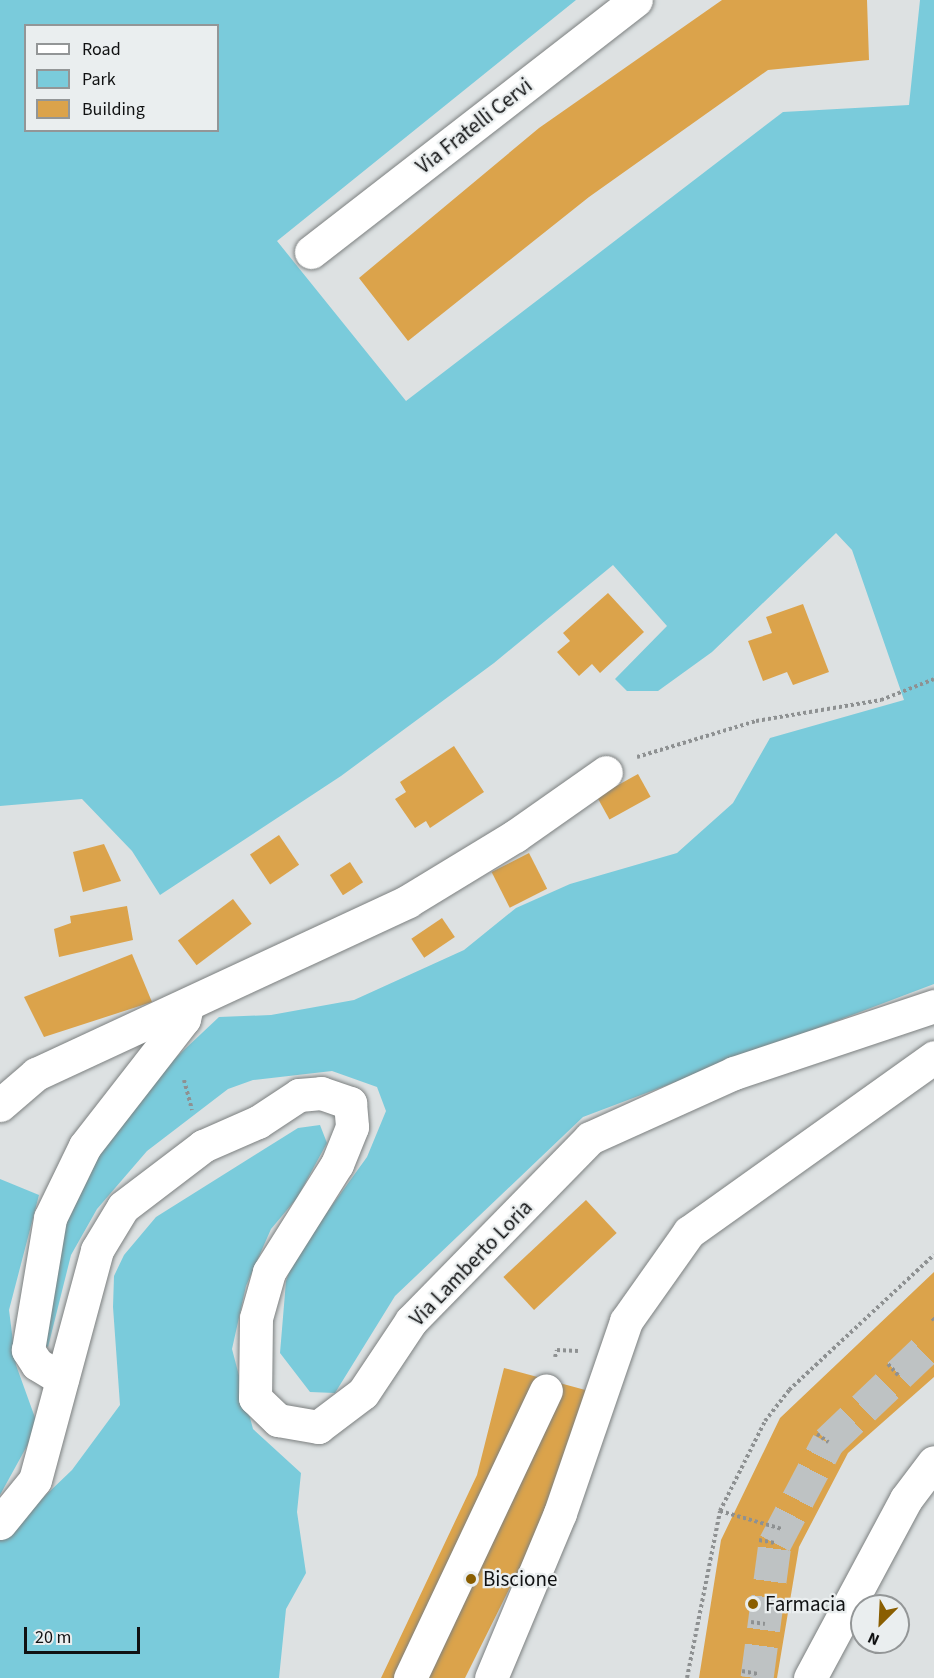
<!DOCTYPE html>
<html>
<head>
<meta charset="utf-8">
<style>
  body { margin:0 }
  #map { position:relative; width:934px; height:1678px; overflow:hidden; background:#dde1e2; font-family:"Source Sans 3",sans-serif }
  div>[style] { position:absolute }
  .green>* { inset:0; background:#7acbdb }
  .building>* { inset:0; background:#dba34b; transform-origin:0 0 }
  .minor-tunnel>* { height:33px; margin-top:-16.5px; transform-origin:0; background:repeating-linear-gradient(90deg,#bec2c3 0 33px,transparent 0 49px) }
  .path>* { height:4px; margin-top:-2px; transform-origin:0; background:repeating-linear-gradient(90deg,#8e9192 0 3px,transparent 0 6px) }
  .roads { filter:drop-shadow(0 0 2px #7c8080) drop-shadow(0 0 2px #7c8080) }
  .minor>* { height:33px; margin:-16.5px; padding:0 16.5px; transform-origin:16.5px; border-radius:16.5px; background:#fff }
  .dots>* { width:16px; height:16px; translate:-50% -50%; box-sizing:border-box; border:3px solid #eaeeef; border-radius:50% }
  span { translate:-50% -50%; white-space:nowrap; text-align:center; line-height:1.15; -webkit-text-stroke:4.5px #eaeeef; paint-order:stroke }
  .street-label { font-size:21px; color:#101112 }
  .poi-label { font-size:21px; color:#101112 }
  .left { translate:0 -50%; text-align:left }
  .legend { position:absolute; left:24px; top:24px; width:195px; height:108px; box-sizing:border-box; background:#eaeeef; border:2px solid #939697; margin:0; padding:8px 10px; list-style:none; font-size:18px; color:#101112 }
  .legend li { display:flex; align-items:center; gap:12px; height:30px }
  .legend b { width:30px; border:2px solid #939697 }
  .north { position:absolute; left:850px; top:1594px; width:60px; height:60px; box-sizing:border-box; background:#eaeeef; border:2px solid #939697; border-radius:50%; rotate:204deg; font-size:16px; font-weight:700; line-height:24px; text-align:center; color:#101112 }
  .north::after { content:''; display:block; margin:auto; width:21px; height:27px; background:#8a5e01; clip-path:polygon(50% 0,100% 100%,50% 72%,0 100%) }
  .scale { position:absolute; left:24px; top:1627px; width:116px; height:27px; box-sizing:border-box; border:3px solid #101112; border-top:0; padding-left:8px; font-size:18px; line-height:21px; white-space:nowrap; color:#101112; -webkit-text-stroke:4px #eaeeef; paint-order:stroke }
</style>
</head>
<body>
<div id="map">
  <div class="green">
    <i style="clip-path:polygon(evenodd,0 0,576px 0,277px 241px,406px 401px,783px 112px,909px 105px,920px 0,934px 0,934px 984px,583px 1117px,395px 1296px,335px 1393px,310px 1392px,280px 1353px,286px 1281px,294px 1258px,367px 1157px,386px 1111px,377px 1087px,332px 1071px,253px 1080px,228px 1089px,147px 1151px,97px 1209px,71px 1255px,48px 1347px,39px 1342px,52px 1244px,96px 1155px,151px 1081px,219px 1017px,271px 1015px,354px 1000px,464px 950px,516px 908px,570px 884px,677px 853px,733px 803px,770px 738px,904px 700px,852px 550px,836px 533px,712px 652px,658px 691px,627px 691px,615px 679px,667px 626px,613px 565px,494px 663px,341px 776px,160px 895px,132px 851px,82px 799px,0 806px,0 0,26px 26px,218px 26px,218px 130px,26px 130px,26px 26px)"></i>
    <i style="clip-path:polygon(320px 1125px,327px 1143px,297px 1198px,271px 1229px,246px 1286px,232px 1349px,253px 1429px,301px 1473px,297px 1512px,306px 1573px,286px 1609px,279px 1678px,0 1678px,0 1539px,72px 1470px,120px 1405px,113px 1307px,114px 1276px,124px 1255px,156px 1217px,298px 1128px)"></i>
    <i style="clip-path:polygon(0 1179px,39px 1195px,9px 1310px,16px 1365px,38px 1426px,0 1495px)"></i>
  </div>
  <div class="building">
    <i style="clip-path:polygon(722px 0,867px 0,869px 60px,768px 70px,589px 197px,408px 341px,359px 278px,539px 128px)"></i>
    <i style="clip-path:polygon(608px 593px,644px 632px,600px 673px,592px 664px,579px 676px,557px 652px,570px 641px,563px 633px)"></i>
    <i style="clip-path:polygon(803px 604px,829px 672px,793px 685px,787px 672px,763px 681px,748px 641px,772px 633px,766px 617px)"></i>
    <i style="clip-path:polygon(454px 746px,484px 792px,430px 828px,426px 821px,415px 828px,395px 799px,406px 792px,400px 782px)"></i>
    <i style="left:638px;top:774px;width:26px;height:47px;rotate:61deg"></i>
    <i style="left:279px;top:835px;width:36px;height:35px;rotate:56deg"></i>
    <i style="clip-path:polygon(104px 844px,121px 881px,83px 892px,73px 852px)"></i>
    <i style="left:529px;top:853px;width:40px;height:42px;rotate:63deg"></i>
    <i style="left:350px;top:862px;width:24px;height:24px;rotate:57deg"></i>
    <i style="left:233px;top:899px;width:31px;height:69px;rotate:53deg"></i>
    <i style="clip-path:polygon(127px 906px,133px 940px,59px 957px,54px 929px,71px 923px,70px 916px)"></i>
    <i style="left:442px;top:918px;width:23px;height:37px;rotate:56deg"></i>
    <i style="clip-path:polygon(132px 954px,152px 1002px,44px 1037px,24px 997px)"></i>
    <i style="left:586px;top:1200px;width:45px;height:113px;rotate:47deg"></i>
    <i style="clip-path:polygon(934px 1272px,934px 1377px,848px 1453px,799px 1547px,777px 1678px,699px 1678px,721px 1540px,780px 1418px)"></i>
    <i style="clip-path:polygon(504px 1368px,589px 1391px,552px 1503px,465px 1678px,381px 1678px,477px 1475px)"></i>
  </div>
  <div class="minor-tunnel">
    <i style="left:757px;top:1678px;width:136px;rotate:-82.4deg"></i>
    <i style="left:775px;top:1543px;width:114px;rotate:-62.3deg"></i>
    <i style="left:828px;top:1442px;width:146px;rotate:-43.6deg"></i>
  </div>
  <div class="path">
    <i style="left:637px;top:757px;width:124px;rotate:-16.8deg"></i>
    <i style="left:756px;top:721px;width:127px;rotate:-9.5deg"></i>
    <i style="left:881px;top:700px;width:57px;rotate:-21.6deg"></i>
    <i style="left:184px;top:1080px;width:31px;rotate:75deg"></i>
    <i style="left:932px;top:1318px;width:3px;rotate:45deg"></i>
    <i style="left:555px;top:1357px;width:7px;rotate:-74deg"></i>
    <i style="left:557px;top:1350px;width:21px;rotate:3deg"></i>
    <i style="left:888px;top:1364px;width:15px;rotate:48deg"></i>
    <i style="left:817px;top:1434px;width:14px;rotate:36deg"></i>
    <i style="left:720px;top:1511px;width:65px;rotate:16.2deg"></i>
    <i style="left:759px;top:1540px;width:16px;rotate:11deg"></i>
    <i style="left:751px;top:1622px;width:14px;rotate:8deg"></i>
    <i style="left:742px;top:1671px;width:16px;rotate:11deg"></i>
    <i style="left:687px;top:1678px;width:170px;rotate:-78.8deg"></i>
    <i style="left:720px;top:1511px;width:101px;rotate:-63.4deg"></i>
    <i style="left:765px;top:1421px;width:39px;rotate:-52deg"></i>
    <i style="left:789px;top:1390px;width:198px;rotate:-43deg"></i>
  </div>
  <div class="roads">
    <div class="minor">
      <i style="left:311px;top:252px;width:411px;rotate:-37.8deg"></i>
      <i style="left:0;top:1105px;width:48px;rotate:-40.7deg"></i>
      <i style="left:36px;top:1074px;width:410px;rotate:-24.9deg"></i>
      <i style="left:408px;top:901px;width:125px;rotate:-31.3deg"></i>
      <i style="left:515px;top:836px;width:111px;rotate:-35.1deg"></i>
      <i style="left:62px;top:1379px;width:29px;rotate:-149deg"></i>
      <i style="left:37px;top:1364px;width:17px;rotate:-123deg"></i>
      <i style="left:28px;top:1350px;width:134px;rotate:-80.5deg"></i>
      <i style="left:50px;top:1218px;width:80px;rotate:-64.1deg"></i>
      <i style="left:85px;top:1146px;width:161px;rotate:-52.1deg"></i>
      <i style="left:184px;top:1019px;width:13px;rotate:-77deg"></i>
      <i style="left:0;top:1523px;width:55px;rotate:-50.9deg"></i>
      <i style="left:35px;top:1480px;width:238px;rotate:-74.9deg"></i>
      <i style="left:97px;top:1250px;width:50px;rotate:-58.8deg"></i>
      <i style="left:123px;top:1207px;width:101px;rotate:-37.3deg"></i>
      <i style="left:203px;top:1146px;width:60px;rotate:-23.6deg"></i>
      <i style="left:258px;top:1122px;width:49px;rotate:-33.4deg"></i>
      <i style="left:299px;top:1095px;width:22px;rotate:-5deg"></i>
      <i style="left:321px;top:1093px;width:31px;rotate:19deg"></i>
      <i style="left:350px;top:1103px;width:24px;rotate:85deg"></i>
      <i style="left:352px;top:1127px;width:40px;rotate:112deg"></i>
      <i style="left:337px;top:1164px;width:128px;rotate:122.2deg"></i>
      <i style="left:269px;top:1272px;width:48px;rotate:105.8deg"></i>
      <i style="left:256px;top:1318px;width:80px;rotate:90.7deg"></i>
      <i style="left:255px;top:1398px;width:32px;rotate:44deg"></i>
      <i style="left:278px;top:1420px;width:41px;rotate:9.9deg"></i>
      <i style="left:318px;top:1427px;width:56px;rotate:-37.1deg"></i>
      <i style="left:363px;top:1393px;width:87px;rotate:-56.3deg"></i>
      <i style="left:411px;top:1321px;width:256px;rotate:-45.6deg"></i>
      <i style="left:590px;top:1138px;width:158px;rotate:-24.3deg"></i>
      <i style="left:734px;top:1073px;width:211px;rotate:-18.5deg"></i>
      <i style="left:410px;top:1678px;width:318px;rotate:-64.7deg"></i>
      <i style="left:491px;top:1678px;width:179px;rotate:-67.3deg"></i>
      <i style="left:560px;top:1513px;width:203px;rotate:-71deg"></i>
      <i style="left:626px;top:1321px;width:109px;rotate:-54.7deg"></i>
      <i style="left:689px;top:1232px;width:301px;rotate:-35.5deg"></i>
      <i style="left:810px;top:1678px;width:203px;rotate:-61.8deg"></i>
      <i style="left:906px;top:1499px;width:46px;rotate:-52.9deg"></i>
    </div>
  </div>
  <div class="dots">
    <i style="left:471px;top:1579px;background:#8a5e01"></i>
    <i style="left:753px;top:1604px;background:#8a5e01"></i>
  </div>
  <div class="street-label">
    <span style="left:474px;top:126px;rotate:-38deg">Via Fratelli Cervi</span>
    <span style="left:471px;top:1263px;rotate:-46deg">Via Lamberto Loria</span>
  </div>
  <div class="poi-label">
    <span class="left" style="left:483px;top:1579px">Biscione</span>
    <span class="left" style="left:765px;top:1604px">Farmacia</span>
  </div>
  <ul class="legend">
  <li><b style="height:8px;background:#fff"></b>Road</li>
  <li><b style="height:16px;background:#7acbdb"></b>Park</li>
  <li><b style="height:16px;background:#dba34b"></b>Building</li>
  </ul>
  <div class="north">N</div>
  <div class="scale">20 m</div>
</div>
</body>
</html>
